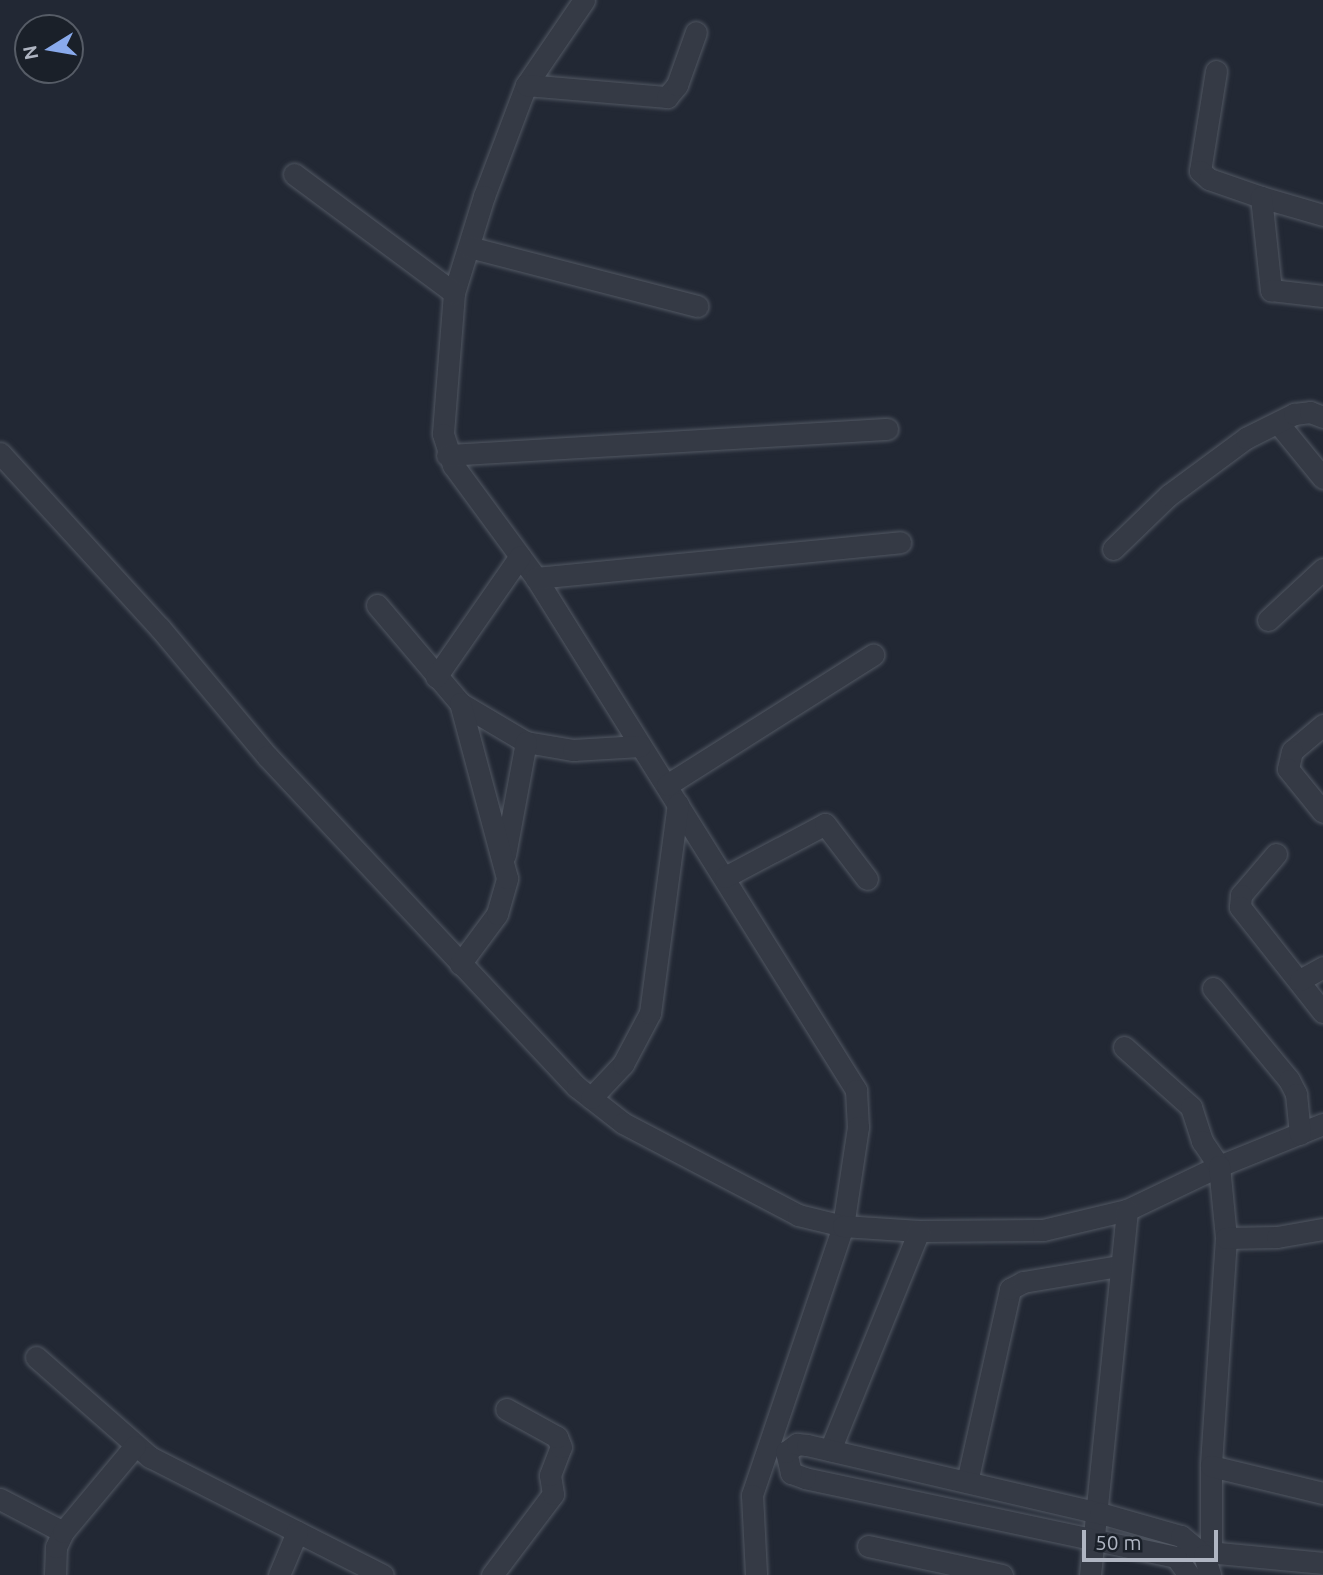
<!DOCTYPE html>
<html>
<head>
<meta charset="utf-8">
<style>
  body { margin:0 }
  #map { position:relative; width:1323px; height:1575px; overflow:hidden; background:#222834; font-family:Ubuntu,sans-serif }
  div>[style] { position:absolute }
  .roads { filter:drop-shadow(0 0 2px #525863) drop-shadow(0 0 2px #525863) }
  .street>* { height:21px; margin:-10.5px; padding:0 10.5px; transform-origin:10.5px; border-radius:10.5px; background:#353a45 }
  span { translate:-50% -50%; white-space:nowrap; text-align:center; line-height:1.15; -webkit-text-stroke:5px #1a2029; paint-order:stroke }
  .north { position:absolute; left:14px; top:14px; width:70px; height:70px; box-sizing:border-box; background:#1a2029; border:2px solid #565c66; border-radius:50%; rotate:259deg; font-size:19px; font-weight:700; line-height:28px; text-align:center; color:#afb5c2 }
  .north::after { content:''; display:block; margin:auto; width:24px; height:32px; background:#89aaec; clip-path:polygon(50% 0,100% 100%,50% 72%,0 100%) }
  .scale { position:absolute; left:1082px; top:1530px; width:136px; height:32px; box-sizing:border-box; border:4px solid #afb5c2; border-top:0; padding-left:9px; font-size:21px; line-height:24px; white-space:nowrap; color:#afb5c2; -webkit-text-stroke:5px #1a2029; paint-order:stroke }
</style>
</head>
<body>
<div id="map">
  <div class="roads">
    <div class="street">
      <i style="left:584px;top:0;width:103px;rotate:124.3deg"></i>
      <i style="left:526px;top:85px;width:119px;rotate:110.7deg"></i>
      <i style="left:484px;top:196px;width:102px;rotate:107.2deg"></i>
      <i style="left:454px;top:293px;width:141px;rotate:94.5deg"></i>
      <i style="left:443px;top:434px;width:33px;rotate:72deg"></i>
      <i style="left:453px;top:465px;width:140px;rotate:53.7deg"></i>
      <i style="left:536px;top:578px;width:604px;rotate:57.99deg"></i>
      <i style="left:856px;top:1090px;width:37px;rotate:87deg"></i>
      <i style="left:858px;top:1127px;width:100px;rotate:98.6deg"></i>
      <i style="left:843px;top:1226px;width:284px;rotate:108.7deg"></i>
      <i style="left:752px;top:1495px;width:80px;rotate:87.1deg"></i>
      <i style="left:1216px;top:71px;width:101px;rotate:99.1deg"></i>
      <i style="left:1200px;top:171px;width:12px;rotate:42deg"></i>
      <i style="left:1209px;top:179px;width:55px;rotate:19.1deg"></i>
      <i style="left:526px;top:85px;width:142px;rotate:4.9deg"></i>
      <i style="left:667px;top:97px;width:16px;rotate:-50deg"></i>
      <i style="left:677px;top:85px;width:56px;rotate:-70.3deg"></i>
      <i style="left:294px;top:174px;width:199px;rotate:36.6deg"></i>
      <i style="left:1323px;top:215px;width:65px;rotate:-163.8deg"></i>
      <i style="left:1261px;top:197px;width:94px;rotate:83.9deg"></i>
      <i style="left:1271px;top:290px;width:52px;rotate:6.6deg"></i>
      <i style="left:469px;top:247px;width:236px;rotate:14.5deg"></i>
      <i style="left:1278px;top:423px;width:71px;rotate:50.7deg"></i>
      <i style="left:0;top:453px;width:237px;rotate:47.6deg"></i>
      <i style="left:160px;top:628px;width:167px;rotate:50.1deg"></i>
      <i style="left:267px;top:756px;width:453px;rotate:46.9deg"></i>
      <i style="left:577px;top:1087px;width:58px;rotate:38deg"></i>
      <i style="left:623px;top:1123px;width:198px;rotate:27.7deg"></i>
      <i style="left:798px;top:1215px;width:46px;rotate:13.7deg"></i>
      <i style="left:843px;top:1226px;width:76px;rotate:3.8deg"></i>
      <i style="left:919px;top:1231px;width:124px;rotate:-0.5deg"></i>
      <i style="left:1043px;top:1230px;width:86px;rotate:-13.4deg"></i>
      <i style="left:1127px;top:1210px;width:102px;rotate:-25.6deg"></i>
      <i style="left:1219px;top:1166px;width:112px;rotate:-22deg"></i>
      <i style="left:447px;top:455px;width:441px;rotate:-3.4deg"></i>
      <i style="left:1113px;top:549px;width:78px;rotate:-44deg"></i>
      <i style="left:1169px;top:495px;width:96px;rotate:-36.5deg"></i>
      <i style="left:1246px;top:438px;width:54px;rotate:-26.6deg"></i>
      <i style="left:1294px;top:414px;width:16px;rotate:-7deg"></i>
      <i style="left:1310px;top:412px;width:14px;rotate:21deg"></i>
      <i style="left:536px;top:578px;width:366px;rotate:-5.6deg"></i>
      <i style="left:377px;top:605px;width:128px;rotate:49.7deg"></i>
      <i style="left:460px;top:703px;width:77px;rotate:30.6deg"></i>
      <i style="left:526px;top:742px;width:48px;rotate:9.7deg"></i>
      <i style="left:573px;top:750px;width:67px;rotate:-3.4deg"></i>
      <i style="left:1268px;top:620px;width:75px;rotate:-42.8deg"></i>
      <i style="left:436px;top:677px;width:147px;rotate:-55.2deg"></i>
      <i style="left:1323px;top:725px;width:40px;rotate:140deg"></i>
      <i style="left:1292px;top:751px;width:18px;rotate:103deg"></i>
      <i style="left:1288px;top:769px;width:55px;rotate:50.9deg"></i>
      <i style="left:667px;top:785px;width:244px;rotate:-32.3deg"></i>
      <i style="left:1276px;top:854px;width:54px;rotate:130.5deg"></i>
      <i style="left:1241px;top:895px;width:12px;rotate:95deg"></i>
      <i style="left:1240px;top:907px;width:134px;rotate:51.7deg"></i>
      <i style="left:505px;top:855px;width:115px;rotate:-79.5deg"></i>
      <i style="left:725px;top:877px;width:113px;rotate:-27.9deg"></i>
      <i style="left:825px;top:824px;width:69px;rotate:52.6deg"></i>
      <i style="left:460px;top:964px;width:62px;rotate:-53.5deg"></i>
      <i style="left:497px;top:914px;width:37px;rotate:-74deg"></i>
      <i style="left:507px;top:878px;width:181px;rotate:-105deg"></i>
      <i style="left:1300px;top:980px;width:26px;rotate:-29deg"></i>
      <i style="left:1213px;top:988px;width:119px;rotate:50.4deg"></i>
      <i style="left:1289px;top:1080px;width:16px;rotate:63deg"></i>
      <i style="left:1296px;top:1094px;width:40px;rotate:84.3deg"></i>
      <i style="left:1124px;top:1047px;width:90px;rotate:41.8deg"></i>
      <i style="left:1191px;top:1107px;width:36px;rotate:72deg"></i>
      <i style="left:1202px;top:1141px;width:30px;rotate:56deg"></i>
      <i style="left:1219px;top:1166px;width:72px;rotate:84.4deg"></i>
      <i style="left:1226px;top:1238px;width:228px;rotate:93.8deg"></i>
      <i style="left:1211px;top:1466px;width:83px;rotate:90deg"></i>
      <i style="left:591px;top:1098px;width:47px;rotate:-46.7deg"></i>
      <i style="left:623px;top:1064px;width:58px;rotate:-62.1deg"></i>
      <i style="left:650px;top:1013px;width:211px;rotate:-82.4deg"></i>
      <i style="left:1226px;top:1238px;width:51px;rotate:-1.1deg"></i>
      <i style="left:1277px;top:1237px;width:47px;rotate:-9.9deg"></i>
      <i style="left:36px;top:1357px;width:152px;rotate:41.3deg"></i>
      <i style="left:150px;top:1457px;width:261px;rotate:26.9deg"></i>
      <i style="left:830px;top:1450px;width:236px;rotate:-67.9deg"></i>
      <i style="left:1211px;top:1466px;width:115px;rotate:13.6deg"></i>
      <i style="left:967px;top:1482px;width:198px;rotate:-77.4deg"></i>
      <i style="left:1010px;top:1289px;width:15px;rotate:-28deg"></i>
      <i style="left:1023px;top:1282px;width:97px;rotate:-9.5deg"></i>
      <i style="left:0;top:1499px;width:71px;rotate:27.6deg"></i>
      <i style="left:868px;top:1546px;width:137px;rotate:12.2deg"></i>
      <i style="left:1197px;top:1551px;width:127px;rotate:5.4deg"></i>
      <i style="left:55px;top:1575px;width:28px;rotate:-88deg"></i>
      <i style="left:56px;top:1547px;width:17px;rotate:-65deg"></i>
      <i style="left:63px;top:1532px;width:112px;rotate:-50.1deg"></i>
      <i style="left:279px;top:1575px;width:47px;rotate:-67.3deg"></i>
      <i style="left:492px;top:1575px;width:101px;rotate:-53deg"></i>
      <i style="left:553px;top:1494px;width:19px;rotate:-99deg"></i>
      <i style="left:550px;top:1475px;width:30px;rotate:-69deg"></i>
      <i style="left:561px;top:1447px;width:11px;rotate:-112deg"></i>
      <i style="left:557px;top:1437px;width:58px;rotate:-151.2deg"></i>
      <i style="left:1090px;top:1575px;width:367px;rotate:-84.2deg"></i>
      <i style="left:1189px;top:1575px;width:22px;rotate:-126deg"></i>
      <i style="left:1176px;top:1557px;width:379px;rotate:-168deg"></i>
      <i style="left:805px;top:1478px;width:15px;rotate:-160deg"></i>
      <i style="left:791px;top:1473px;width:22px;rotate:-103deg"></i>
      <i style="left:786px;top:1452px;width:14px;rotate:-36deg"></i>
      <i style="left:797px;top:1444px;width:10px;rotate:6deg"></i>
      <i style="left:807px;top:1445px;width:301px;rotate:13.1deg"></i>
      <i style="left:1100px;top:1513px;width:84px;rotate:15.9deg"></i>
      <i style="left:1181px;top:1536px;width:30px;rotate:40deg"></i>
      <i style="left:1204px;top:1555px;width:21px;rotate:73deg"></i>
    </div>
  </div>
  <div class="north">N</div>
  <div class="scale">50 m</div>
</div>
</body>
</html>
